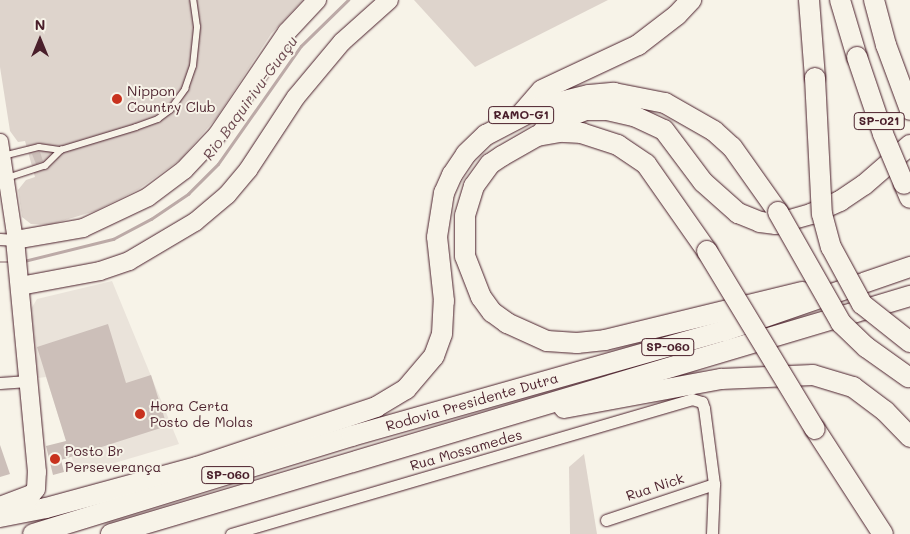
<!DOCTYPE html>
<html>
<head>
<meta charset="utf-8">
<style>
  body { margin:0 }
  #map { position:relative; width:910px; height:534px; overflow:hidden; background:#f7f3e8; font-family:Mali,sans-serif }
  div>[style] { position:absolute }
  .built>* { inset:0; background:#eae3da }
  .green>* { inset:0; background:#ded4cc }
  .stream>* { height:2.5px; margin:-1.25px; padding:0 1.25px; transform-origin:1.25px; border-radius:1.25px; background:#bcaaa7 }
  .building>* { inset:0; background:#ccbfb9 }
  .roads { filter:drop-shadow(0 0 1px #4a1f2b) drop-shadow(0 0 1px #4a1f2b) }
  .lane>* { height:5.5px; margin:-2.75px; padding:0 2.75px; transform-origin:2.75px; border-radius:2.75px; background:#f7f3e8 }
  .street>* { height:11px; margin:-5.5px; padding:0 5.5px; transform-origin:5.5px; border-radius:5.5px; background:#f7f3e8 }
  .secondary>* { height:15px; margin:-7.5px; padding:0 7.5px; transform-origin:7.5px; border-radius:7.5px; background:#f7f3e8 }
  .primary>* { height:18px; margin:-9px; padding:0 9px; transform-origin:9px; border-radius:9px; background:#f7f3e8 }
  .highway>* { height:20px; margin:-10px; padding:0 10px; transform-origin:10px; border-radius:10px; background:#f7f3e8 }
  .bridges { filter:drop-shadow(0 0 1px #4a1f2b) drop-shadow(0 0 1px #4a1f2b) }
  .highway-bridge>* { height:20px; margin:-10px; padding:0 10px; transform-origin:10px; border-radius:10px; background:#f7f3e8 }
  .dots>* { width:14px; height:14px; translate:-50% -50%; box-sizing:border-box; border:2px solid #f7f3e8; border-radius:50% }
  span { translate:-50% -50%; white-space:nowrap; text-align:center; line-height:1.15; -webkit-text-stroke:4px #f7f3e8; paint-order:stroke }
  .shield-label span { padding:1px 4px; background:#f7f3e8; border:1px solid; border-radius:4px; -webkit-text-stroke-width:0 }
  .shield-label { font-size:12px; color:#4a1f2b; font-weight:700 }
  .poi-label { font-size:14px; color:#4a1f2b }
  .left { translate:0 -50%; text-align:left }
  .street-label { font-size:14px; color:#4a1f2b }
  .water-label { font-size:15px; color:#6c4950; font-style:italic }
  .north { position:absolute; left:15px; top:15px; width:50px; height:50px; -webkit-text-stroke:4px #f7f3e8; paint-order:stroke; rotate:0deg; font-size:14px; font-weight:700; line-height:20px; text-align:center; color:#4a1f2b }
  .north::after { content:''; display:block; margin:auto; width:18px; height:22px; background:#4a1f2b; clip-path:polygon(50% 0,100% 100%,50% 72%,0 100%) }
</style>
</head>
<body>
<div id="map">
  <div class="built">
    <i style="clip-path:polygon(112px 281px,179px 444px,77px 474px,46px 377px,38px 378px,31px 309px,37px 299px)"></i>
  </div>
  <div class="green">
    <i style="clip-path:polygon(0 0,303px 0,271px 34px,217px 117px,181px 159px,139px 189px,95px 211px,49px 225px,31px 224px,22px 217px,18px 190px,26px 180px,35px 177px,25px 141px,18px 142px,10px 131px,0 67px)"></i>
    <i style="clip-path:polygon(414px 0,608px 0,475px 67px)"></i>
    <i style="clip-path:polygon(584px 454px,597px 534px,570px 534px,569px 467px)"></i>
  </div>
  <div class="stream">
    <i style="left:24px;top:261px;width:92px;rotate:-13.9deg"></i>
    <i style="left:113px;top:239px;width:43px;rotate:-27.8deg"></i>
    <i style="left:151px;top:219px;width:45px;rotate:-34deg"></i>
    <i style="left:188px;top:194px;width:42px;rotate:-45deg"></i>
    <i style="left:218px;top:164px;width:144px;rotate:-54.9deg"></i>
    <i style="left:301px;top:46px;width:66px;rotate:-44.4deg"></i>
    <i style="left:0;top:262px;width:11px"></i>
  </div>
  <div class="building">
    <i style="clip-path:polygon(40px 152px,43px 161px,36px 164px,32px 154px)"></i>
    <i style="clip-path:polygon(108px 324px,126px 383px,151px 375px,167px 426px,61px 460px,64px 472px,53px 475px,46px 446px,66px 441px,37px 347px)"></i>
    <i style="clip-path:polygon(0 445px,10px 474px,0 477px)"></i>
  </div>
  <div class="roads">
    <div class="lane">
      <i style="left:3px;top:156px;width:37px;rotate:-14deg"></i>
      <i style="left:39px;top:147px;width:22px;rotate:8deg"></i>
      <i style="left:61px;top:150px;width:78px;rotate:-17deg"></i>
      <i style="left:136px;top:127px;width:23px;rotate:-20deg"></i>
      <i style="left:158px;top:119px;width:15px;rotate:-37deg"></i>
      <i style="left:170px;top:110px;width:26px;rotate:-54deg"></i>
      <i style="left:185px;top:89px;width:24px;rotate:-71deg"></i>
      <i style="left:193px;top:66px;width:39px;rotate:-84deg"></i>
      <i style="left:197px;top:27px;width:27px;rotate:-98deg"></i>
      <i style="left:7px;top:178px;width:40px;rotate:-18deg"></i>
      <i style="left:45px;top:166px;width:23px;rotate:-45deg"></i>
    </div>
    <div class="street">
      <i style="left:0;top:239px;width:15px;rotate:4deg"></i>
      <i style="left:0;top:383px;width:31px;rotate:-4deg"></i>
      <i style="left:606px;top:520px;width:114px;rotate:-18.4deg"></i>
      <i style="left:231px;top:534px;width:480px;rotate:-16.3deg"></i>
      <i style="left:692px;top:399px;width:10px;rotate:17deg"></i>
      <i style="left:702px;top:402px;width:6px;rotate:72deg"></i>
      <i style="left:704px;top:408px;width:77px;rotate:82.5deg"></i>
      <i style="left:714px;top:484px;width:50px;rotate:92.3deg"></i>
    </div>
    <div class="secondary">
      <i style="left:0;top:141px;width:100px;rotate:81.4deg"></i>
    </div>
    <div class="primary">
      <i style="left:20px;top:286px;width:81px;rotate:-10.6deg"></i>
      <i style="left:100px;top:271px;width:31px;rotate:-19deg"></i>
      <i style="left:129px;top:261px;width:77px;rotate:-30.6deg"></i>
      <i style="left:195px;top:222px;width:42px;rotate:-40.2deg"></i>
      <i style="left:227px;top:195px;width:33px;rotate:-50deg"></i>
      <i style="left:248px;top:170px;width:87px;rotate:-56.7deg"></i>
      <i style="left:296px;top:97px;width:72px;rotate:-50.1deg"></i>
      <i style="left:342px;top:42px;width:63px;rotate:-41.8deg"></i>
      <i style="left:0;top:506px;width:34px;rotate:-21deg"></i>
      <i style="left:32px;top:494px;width:6px;rotate:-51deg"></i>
      <i style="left:36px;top:489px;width:17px;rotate:-87deg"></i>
      <i style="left:37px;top:472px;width:233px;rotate:-95.4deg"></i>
      <i style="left:15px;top:240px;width:69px;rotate:-10deg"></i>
      <i style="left:83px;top:228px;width:72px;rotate:-25.5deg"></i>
      <i style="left:148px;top:197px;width:45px;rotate:-36.9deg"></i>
      <i style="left:184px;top:170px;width:48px;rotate:-46.7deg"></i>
      <i style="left:217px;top:135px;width:125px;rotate:-55.8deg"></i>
      <i style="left:287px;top:32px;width:44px;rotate:-46.8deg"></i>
    </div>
    <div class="highway">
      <i style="left:809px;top:0;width:78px;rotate:85.6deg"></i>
      <i style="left:840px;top:0;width:59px;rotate:73.4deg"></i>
      <i style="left:874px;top:0;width:47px;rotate:75.1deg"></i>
      <i style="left:886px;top:45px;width:69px;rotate:69.7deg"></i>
      <i style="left:522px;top:113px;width:30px;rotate:-49deg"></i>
      <i style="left:542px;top:90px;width:106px;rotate:-25.1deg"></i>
      <i style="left:638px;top:45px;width:49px;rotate:-37.6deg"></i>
      <i style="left:677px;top:15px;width:21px;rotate:-47deg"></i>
      <i style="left:543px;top:131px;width:11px;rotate:-41deg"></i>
      <i style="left:551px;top:124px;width:38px;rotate:-22deg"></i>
      <i style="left:586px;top:110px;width:21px"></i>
      <i style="left:607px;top:110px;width:28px;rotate:13deg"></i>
      <i style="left:634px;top:116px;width:33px;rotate:25deg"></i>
      <i style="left:664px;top:130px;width:65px;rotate:53.1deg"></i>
      <i style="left:703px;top:182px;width:47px;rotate:41.5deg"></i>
      <i style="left:738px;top:213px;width:24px;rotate:22deg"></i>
      <i style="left:760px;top:222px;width:16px;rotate:7deg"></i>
      <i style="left:776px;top:224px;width:36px;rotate:-16deg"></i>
      <i style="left:811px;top:214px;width:32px;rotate:-24deg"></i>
      <i style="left:840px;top:201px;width:29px;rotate:-34deg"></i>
      <i style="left:864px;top:185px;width:61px;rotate:-41deg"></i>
      <i style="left:904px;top:184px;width:15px;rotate:67deg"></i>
      <i style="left:707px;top:251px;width:106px;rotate:-125deg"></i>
      <i style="left:646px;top:164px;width:34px;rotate:-146deg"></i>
      <i style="left:618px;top:145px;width:38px;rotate:-162deg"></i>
      <i style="left:582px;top:133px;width:22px;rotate:-177deg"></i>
      <i style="left:560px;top:132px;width:23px;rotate:170deg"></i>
      <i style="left:537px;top:136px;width:40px;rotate:150.3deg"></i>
      <i style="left:502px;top:156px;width:14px;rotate:146deg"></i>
      <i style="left:490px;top:164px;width:27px;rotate:126deg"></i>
      <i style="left:474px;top:186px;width:31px;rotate:107deg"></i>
      <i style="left:465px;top:216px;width:40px;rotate:90deg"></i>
      <i style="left:465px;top:256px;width:44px;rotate:68.7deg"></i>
      <i style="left:481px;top:297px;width:19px;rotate:54deg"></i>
      <i style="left:492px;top:312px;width:19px;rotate:36deg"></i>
      <i style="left:507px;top:323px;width:44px;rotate:24.2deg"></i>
      <i style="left:547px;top:341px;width:30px;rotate:4deg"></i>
      <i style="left:577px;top:343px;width:28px;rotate:-6deg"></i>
      <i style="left:605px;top:340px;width:203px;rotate:-13.7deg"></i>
      <i style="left:564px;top:408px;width:160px;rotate:-10.5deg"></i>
      <i style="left:721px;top:379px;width:92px;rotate:-2.5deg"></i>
      <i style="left:813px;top:375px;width:42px;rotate:16.7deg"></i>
      <i style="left:853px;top:387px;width:40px;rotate:37deg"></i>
      <i style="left:885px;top:411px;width:36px;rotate:46deg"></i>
      <i style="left:815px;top:429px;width:125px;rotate:57.1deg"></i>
      <i style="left:0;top:517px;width:47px;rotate:-11.1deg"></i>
      <i style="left:46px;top:508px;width:156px;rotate:-15.2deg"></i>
      <i style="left:197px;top:467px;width:189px;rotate:-18.5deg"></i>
      <i style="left:376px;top:407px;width:35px;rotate:-31deg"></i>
      <i style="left:406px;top:389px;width:43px;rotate:-49.7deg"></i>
      <i style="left:434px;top:356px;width:23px;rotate:-70deg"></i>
      <i style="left:442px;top:334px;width:33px;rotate:-87deg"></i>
      <i style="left:444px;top:301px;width:64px;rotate:-96.2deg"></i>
      <i style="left:437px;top:237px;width:45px;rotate:-81deg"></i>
      <i style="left:444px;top:193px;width:20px;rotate:-66deg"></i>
      <i style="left:452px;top:175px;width:25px;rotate:-56deg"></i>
      <i style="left:466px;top:154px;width:28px;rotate:-44deg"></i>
      <i style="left:486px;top:135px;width:61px;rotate:-27.4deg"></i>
      <i style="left:540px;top:107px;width:50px;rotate:-13.8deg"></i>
      <i style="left:589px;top:95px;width:25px;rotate:-5deg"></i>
      <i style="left:614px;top:93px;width:52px;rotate:11.1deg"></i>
      <i style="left:665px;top:103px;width:56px;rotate:29.7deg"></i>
      <i style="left:714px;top:131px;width:24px;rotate:42deg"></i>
      <i style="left:732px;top:147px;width:80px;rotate:54.7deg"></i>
      <i style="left:33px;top:534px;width:334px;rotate:-17.1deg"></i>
      <i style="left:352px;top:436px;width:387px;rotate:-15.8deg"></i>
      <i style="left:724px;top:331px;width:197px;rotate:-19deg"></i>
      <i style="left:111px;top:534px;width:834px;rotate:-16.59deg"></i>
    </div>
  </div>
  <div class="bridges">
    <div class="highway-bridge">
      <i style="left:857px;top:57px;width:81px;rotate:71.3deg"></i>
      <i style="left:883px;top:134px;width:54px;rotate:67.2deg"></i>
      <i style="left:815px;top:78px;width:136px;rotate:87.1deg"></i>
      <i style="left:822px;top:214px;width:34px;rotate:75deg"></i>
      <i style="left:831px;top:247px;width:65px;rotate:61.5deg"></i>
      <i style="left:862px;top:304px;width:61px;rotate:38.4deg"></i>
      <i style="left:778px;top:212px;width:128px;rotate:60.4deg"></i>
      <i style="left:841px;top:323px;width:35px;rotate:44deg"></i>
      <i style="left:866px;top:347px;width:52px;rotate:35.5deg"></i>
      <i style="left:707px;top:251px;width:208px;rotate:58.8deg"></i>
    </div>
  </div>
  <div class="dots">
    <i style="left:117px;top:99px;background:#c8321e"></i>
    <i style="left:140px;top:414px;background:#c8321e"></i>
    <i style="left:55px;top:459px;background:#c8321e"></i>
  </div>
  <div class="shield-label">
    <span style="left:521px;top:115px">RAMO-G1</span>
    <span style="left:879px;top:121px">SP-021</span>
    <span style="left:668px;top:347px">SP-060</span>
    <span style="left:228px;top:475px">SP-060</span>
  </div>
  <div class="poi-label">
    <span class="left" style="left:127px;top:99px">Nippon<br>Country Club</span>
    <span class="left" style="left:150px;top:414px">Hora Certa<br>Posto de Molas</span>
    <span class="left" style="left:65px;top:459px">Posto Br<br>Perseverança</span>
  </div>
  <div class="street-label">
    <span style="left:472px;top:402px;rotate:-16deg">Rodovia Presidente Dutra</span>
    <span style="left:466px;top:450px;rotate:-16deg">Rua Mossamedes</span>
    <span style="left:655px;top:487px;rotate:-18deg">Rua Nick</span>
  </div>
  <div class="water-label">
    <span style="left:250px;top:98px;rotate:-54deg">Rio Baquirivu-Guaçu</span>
  </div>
  <div class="north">N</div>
</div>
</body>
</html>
